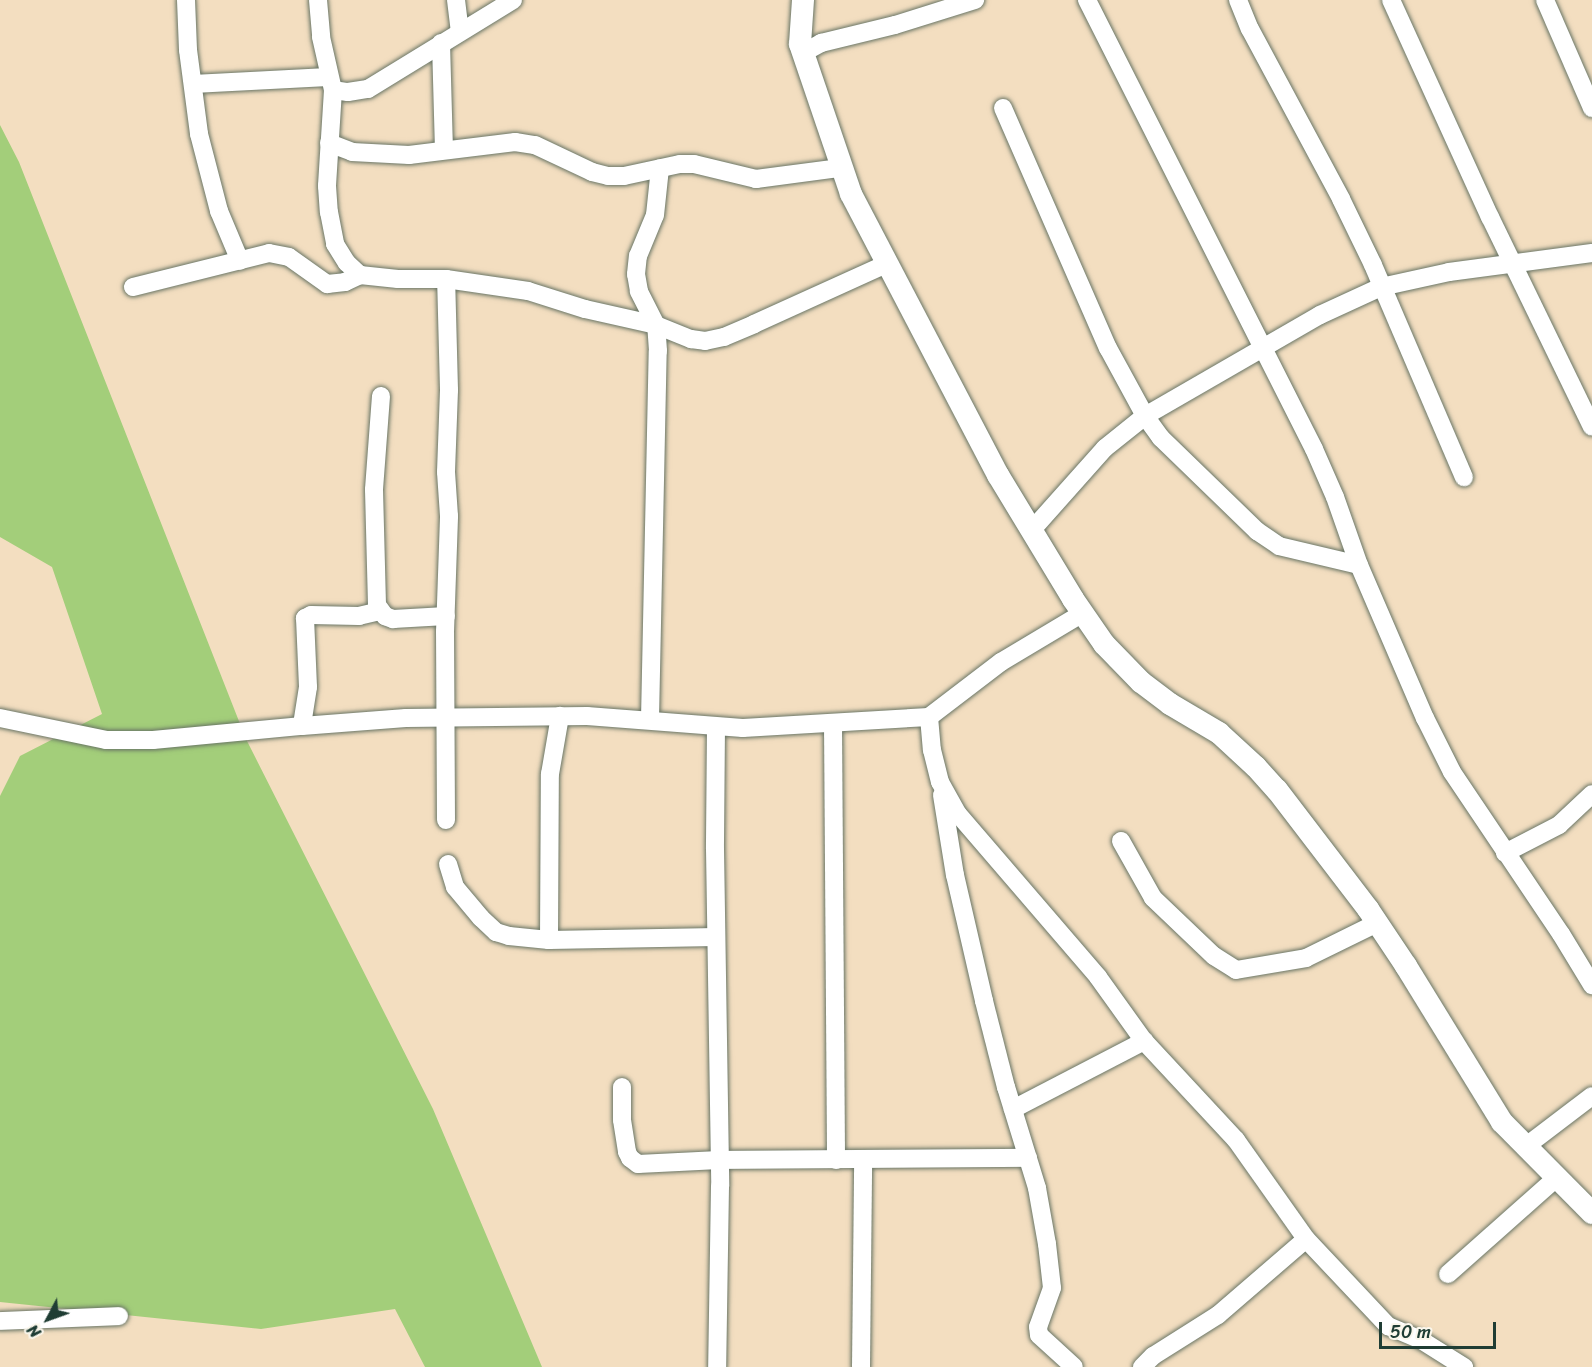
<!DOCTYPE html>
<html>
<head>
<meta charset="utf-8">
<style>
  body { margin:0 }
  #map { position:relative; width:1592px; height:1367px; overflow:hidden; background:#f3dec0; font-family:Sriracha,sans-serif }
  div>[style] { position:absolute }
  .green>* { inset:0; background:#a3ce7a }
  .roads { filter:drop-shadow(0 0 2px #697565) drop-shadow(0 0 2px #697565) }
  .minor>* { height:18px; margin:-9px; padding:0 9px; transform-origin:9px; border-radius:9px; background:#fff }
  .tertiary>* { height:22px; margin:-11px; padding:0 11px; transform-origin:11px; border-radius:11px; background:#fff }
  span { translate:-50% -50%; white-space:nowrap; text-align:center; line-height:1.15; -webkit-text-stroke:4.5px #fbf7ec; paint-order:stroke }
  .north { position:absolute; left:18px; top:1289px; width:60px; height:60px; -webkit-text-stroke:4px #fbf7ec; paint-order:stroke; rotate:229deg; font-size:16px; font-weight:700; line-height:24px; text-align:center; color:#1f3d34 }
  .north::after { content:''; display:block; margin:auto; width:21px; height:27px; background:#1f3d34; clip-path:polygon(50% 0,100% 100%,50% 72%,0 100%) }
  .scale { position:absolute; left:1379px; top:1322px; width:117px; height:27px; box-sizing:border-box; border:3px solid #1f3d34; border-top:0; padding-left:8px; font-size:18px; line-height:21px; white-space:nowrap; color:#1f3d34; -webkit-text-stroke:4px #fbf7ec; paint-order:stroke }
</style>
</head>
<body>
<div id="map">
  <div class="green">
    <i style="clip-path:polygon(0 125px,19px 162px,246px 739px,433px 1109px,542px 1367px,425px 1367px,395px 1309px,261px 1329px,0 1302px,0 796px,20px 756px,102px 714px,52px 567px,0 537px)"></i>
  </div>
  <div class="roads">
    <div class="minor">
      <i style="left:186px;top:0;width:50px;rotate:87.7deg"></i>
      <i style="left:188px;top:50px;width:85px;rotate:82.5deg"></i>
      <i style="left:199px;top:134px;width:80px;rotate:75.4deg"></i>
      <i style="left:219px;top:211px;width:54px;rotate:67.2deg"></i>
      <i style="left:318px;top:0;width:37px;rotate:85deg"></i>
      <i style="left:321px;top:37px;width:54px;rotate:77.2deg"></i>
      <i style="left:333px;top:90px;width:96px;rotate:93.6deg"></i>
      <i style="left:327px;top:186px;width:26px;rotate:86deg"></i>
      <i style="left:329px;top:212px;width:33px;rotate:79deg"></i>
      <i style="left:335px;top:244px;width:22px;rotate:58deg"></i>
      <i style="left:347px;top:263px;width:18px;rotate:43deg"></i>
      <i style="left:360px;top:275px;width:38px;rotate:6deg"></i>
      <i style="left:398px;top:279px;width:48px"></i>
      <i style="left:446px;top:279px;width:83px;rotate:8.3deg"></i>
      <i style="left:528px;top:291px;width:60px;rotate:17.5deg"></i>
      <i style="left:585px;top:309px;width:73px;rotate:12.7deg"></i>
      <i style="left:656px;top:325px;width:38px;rotate:22deg"></i>
      <i style="left:691px;top:339px;width:14px;rotate:8deg"></i>
      <i style="left:705px;top:341px;width:19px;rotate:-12deg"></i>
      <i style="left:724px;top:337px;width:33px;rotate:-23deg"></i>
      <i style="left:754px;top:324px;width:145px;rotate:-24.4deg"></i>
      <i style="left:456px;top:0;width:31px;rotate:83deg"></i>
      <i style="left:1087px;top:0;width:503px;rotate:63.18deg"></i>
      <i style="left:1314px;top:449px;width:52px;rotate:66.4deg"></i>
      <i style="left:1335px;top:497px;width:72px;rotate:70.6deg"></i>
      <i style="left:1359px;top:565px;width:167px;rotate:66.7deg"></i>
      <i style="left:1425px;top:718px;width:60px;rotate:63.4deg"></i>
      <i style="left:1452px;top:772px;width:195px;rotate:56.1deg"></i>
      <i style="left:1561px;top:934px;width:60px;rotate:58.7deg"></i>
      <i style="left:1238px;top:0;width:31px;rotate:68deg"></i>
      <i style="left:1250px;top:29px;width:193px;rotate:61.8deg"></i>
      <i style="left:1341px;top:199px;width:73px;rotate:64.1deg"></i>
      <i style="left:1373px;top:265px;width:231px;rotate:66.8deg"></i>
      <i style="left:1391px;top:0;width:239px;rotate:65.5deg"></i>
      <i style="left:1490px;top:217px;width:233px;rotate:64.1deg"></i>
      <i style="left:1545px;top:0;width:118px;rotate:66.5deg"></i>
      <i style="left:441px;top:43px;width:106px;rotate:88.4deg"></i>
      <i style="left:803px;top:53px;width:21px;rotate:-29deg"></i>
      <i style="left:821px;top:43px;width:76px;rotate:-13.7deg"></i>
      <i style="left:895px;top:25px;width:84px;rotate:-17.4deg"></i>
      <i style="left:193px;top:84px;width:135px;rotate:-3deg"></i>
      <i style="left:333px;top:90px;width:15px;rotate:8deg"></i>
      <i style="left:348px;top:92px;width:20px;rotate:-9deg"></i>
      <i style="left:368px;top:89px;width:170px;rotate:-31.5deg"></i>
      <i style="left:1003px;top:108px;width:262px;rotate:66.4deg"></i>
      <i style="left:1108px;top:348px;width:77px;rotate:61.4deg"></i>
      <i style="left:1145px;top:416px;width:27px;rotate:54deg"></i>
      <i style="left:1161px;top:438px;width:134px;rotate:44.1deg"></i>
      <i style="left:1257px;top:531px;width:27px;rotate:34deg"></i>
      <i style="left:1279px;top:546px;width:82px;rotate:13.4deg"></i>
      <i style="left:329px;top:143px;width:25px;rotate:21deg"></i>
      <i style="left:352px;top:152px;width:57px;rotate:3deg"></i>
      <i style="left:409px;top:155px;width:107px;rotate:-7deg"></i>
      <i style="left:515px;top:142px;width:20px;rotate:9deg"></i>
      <i style="left:535px;top:145px;width:63px;rotate:25.3deg"></i>
      <i style="left:592px;top:172px;width:16px;rotate:14deg"></i>
      <i style="left:608px;top:176px;width:16px"></i>
      <i style="left:624px;top:176px;width:57px;rotate:-12.1deg"></i>
      <i style="left:680px;top:164px;width:14px"></i>
      <i style="left:694px;top:164px;width:64px;rotate:13.6deg"></i>
      <i style="left:756px;top:179px;width:85px;rotate:-7.5deg"></i>
      <i style="left:133px;top:287px;width:140px;rotate:-14deg"></i>
      <i style="left:269px;top:253px;width:20px;rotate:11deg"></i>
      <i style="left:289px;top:257px;width:47px;rotate:35.4deg"></i>
      <i style="left:327px;top:284px;width:18px;rotate:-6deg"></i>
      <i style="left:345px;top:282px;width:17px;rotate:-25deg"></i>
      <i style="left:381px;top:396px;width:94px;rotate:94.3deg"></i>
      <i style="left:374px;top:490px;width:115px;rotate:88.5deg"></i>
      <i style="left:377px;top:605px;width:14px;rotate:54deg"></i>
      <i style="left:385px;top:616px;width:9px;rotate:21deg"></i>
      <i style="left:393px;top:619px;width:53px;rotate:-3.2deg"></i>
      <i style="left:1031px;top:531px;width:111px;rotate:-48.3deg"></i>
      <i style="left:1105px;top:448px;width:51px;rotate:-38.7deg"></i>
      <i style="left:1145px;top:416px;width:202px;rotate:-30deg"></i>
      <i style="left:1320px;top:315px;width:67px;rotate:-24.7deg"></i>
      <i style="left:1381px;top:287px;width:70px;rotate:-12.4deg"></i>
      <i style="left:1449px;top:272px;width:144px;rotate:-7.6deg"></i>
      <i style="left:380px;top:611px;width:22px;rotate:167deg"></i>
      <i style="left:359px;top:616px;width:48px;rotate:-178.8deg"></i>
      <i style="left:311px;top:615px;width:7px;rotate:153deg"></i>
      <i style="left:305px;top:618px;width:69px;rotate:87.5deg"></i>
      <i style="left:308px;top:687px;width:39px;rotate:99deg"></i>
      <i style="left:302px;top:726px;width:104px;rotate:-4.4deg"></i>
      <i style="left:406px;top:718px;width:181px;rotate:-0.6deg"></i>
      <i style="left:587px;top:716px;width:156px;rotate:4.4deg"></i>
      <i style="left:743px;top:728px;width:186px;rotate:-3.4deg"></i>
      <i style="left:929px;top:717px;width:91px;rotate:-37.4deg"></i>
      <i style="left:1001px;top:662px;width:96px;rotate:-30.9deg"></i>
      <i style="left:929px;top:717px;width:33px;rotate:85deg"></i>
      <i style="left:932px;top:750px;width:33px;rotate:76deg"></i>
      <i style="left:940px;top:782px;width:37px;rotate:61deg"></i>
      <i style="left:958px;top:814px;width:215px;rotate:49.3deg"></i>
      <i style="left:1098px;top:977px;width:79px;rotate:54.3deg"></i>
      <i style="left:1144px;top:1041px;width:135px;rotate:47.1deg"></i>
      <i style="left:1236px;top:1140px;width:121px;rotate:54.7deg"></i>
      <i style="left:1306px;top:1239px;width:120px;rotate:46.7deg"></i>
      <i style="left:1388px;top:1326px;width:36px;rotate:23deg"></i>
      <i style="left:1421px;top:1340px;width:51px;rotate:32.1deg"></i>
      <i style="left:0;top:718px;width:108px;rotate:11.7deg"></i>
      <i style="left:106px;top:740px;width:47px"></i>
      <i style="left:153px;top:740px;width:150px;rotate:-5.4deg"></i>
      <i style="left:650px;top:719px;width:368px;rotate:-88.8deg"></i>
      <i style="left:658px;top:351px;width:26px;rotate:-94deg"></i>
      <i style="left:656px;top:325px;width:38px;rotate:-117deg"></i>
      <i style="left:639px;top:291px;width:17px;rotate:-100deg"></i>
      <i style="left:636px;top:274px;width:18px;rotate:-84deg"></i>
      <i style="left:638px;top:256px;width:44px;rotate:-67.5deg"></i>
      <i style="left:655px;top:215px;width:47px;rotate:-83.9deg"></i>
      <i style="left:833px;top:723px;width:437px;rotate:89.6deg"></i>
      <i style="left:716px;top:727px;width:122px;rotate:90.5deg"></i>
      <i style="left:715px;top:849px;width:337px;rotate:89.1deg"></i>
      <i style="left:720px;top:1186px;width:181px;rotate:90.9deg"></i>
      <i style="left:942px;top:795px;width:81px;rotate:80.8deg"></i>
      <i style="left:955px;top:875px;width:129px;rotate:77deg"></i>
      <i style="left:984px;top:1001px;width:89px;rotate:75.7deg"></i>
      <i style="left:1006px;top:1087px;width:106px;rotate:72.9deg"></i>
      <i style="left:1037px;top:1188px;width:57px;rotate:79.9deg"></i>
      <i style="left:1047px;top:1244px;width:44px;rotate:83.5deg"></i>
      <i style="left:1052px;top:1288px;width:41px;rotate:109.7deg"></i>
      <i style="left:1038px;top:1327px;width:8px;rotate:83deg"></i>
      <i style="left:1039px;top:1335px;width:47px;rotate:42.4deg"></i>
      <i style="left:446px;top:820px;width:188px;rotate:-90.3deg"></i>
      <i style="left:445px;top:632px;width:116px;rotate:-88deg"></i>
      <i style="left:449px;top:516px;width:44px;rotate:-93.9deg"></i>
      <i style="left:446px;top:472px;width:82px;rotate:-87.9deg"></i>
      <i style="left:449px;top:390px;width:111px;rotate:-91.5deg"></i>
      <i style="left:1121px;top:841px;width:65px;rotate:60.7deg"></i>
      <i style="left:1153px;top:898px;width:84px;rotate:43.6deg"></i>
      <i style="left:1214px;top:956px;width:26px;rotate:32deg"></i>
      <i style="left:1236px;top:970px;width:71px;rotate:-9.7deg"></i>
      <i style="left:1306px;top:958px;width:79px;rotate:-26.2deg"></i>
      <i style="left:1505px;top:853px;width:61px;rotate:-27.4deg"></i>
      <i style="left:1559px;top:825px;width:45px;rotate:-43.2deg"></i>
      <i style="left:448px;top:864px;width:24px;rotate:73deg"></i>
      <i style="left:455px;top:887px;width:40px;rotate:50deg"></i>
      <i style="left:481px;top:918px;width:21px;rotate:43deg"></i>
      <i style="left:496px;top:932px;width:14px;rotate:17deg"></i>
      <i style="left:509px;top:936px;width:40px;rotate:5.7deg"></i>
      <i style="left:549px;top:940px;width:167px;rotate:-1deg"></i>
      <i style="left:549px;top:940px;width:166px;rotate:-89.7deg"></i>
      <i style="left:550px;top:774px;width:59px;rotate:-80.2deg"></i>
      <i style="left:622px;top:1087px;width:33px;rotate:90deg"></i>
      <i style="left:622px;top:1120px;width:32px;rotate:81deg"></i>
      <i style="left:627px;top:1152px;width:7px;rotate:63deg"></i>
      <i style="left:630px;top:1158px;width:10px;rotate:37deg"></i>
      <i style="left:638px;top:1164px;width:81px;rotate:-2.8deg"></i>
      <i style="left:719px;top:1160px;width:309px;rotate:-0.4deg"></i>
      <i style="left:1013px;top:1109px;width:148px;rotate:-27.4deg"></i>
      <i style="left:1525px;top:1147px;width:84px;rotate:-37.3deg"></i>
      <i style="left:1448px;top:1274px;width:144px;rotate:-41.6deg"></i>
      <i style="left:0;top:1321px;width:119px;rotate:-2.4deg"></i>
      <i style="left:861px;top:1367px;width:207px;rotate:-89.4deg"></i>
      <i style="left:1142px;top:1367px;width:16px;rotate:-45deg"></i>
      <i style="left:1153px;top:1356px;width:77px;rotate:-32.2deg"></i>
      <i style="left:1218px;top:1315px;width:116px;rotate:-40.8deg"></i>
    </div>
    <div class="tertiary">
      <i style="left:803px;top:0;width:44px;rotate:93.9deg"></i>
      <i style="left:800px;top:44px;width:158px;rotate:71.2deg"></i>
      <i style="left:851px;top:194px;width:317px;rotate:62.4deg"></i>
      <i style="left:998px;top:475px;width:145px;rotate:58.8deg"></i>
      <i style="left:1073px;top:599px;width:55px;rotate:55.4deg"></i>
      <i style="left:1104px;top:644px;width:53px;rotate:45.8deg"></i>
      <i style="left:1141px;top:682px;width:36px;rotate:37deg"></i>
      <i style="left:1170px;top:704px;width:57px;rotate:30.6deg"></i>
      <i style="left:1219px;top:733px;width:50px;rotate:42.6deg"></i>
      <i style="left:1256px;top:767px;width:31px;rotate:48deg"></i>
      <i style="left:1277px;top:790px;width:150px;rotate:52.6deg"></i>
      <i style="left:1368px;top:909px;width:69px;rotate:56.3deg"></i>
      <i style="left:1406px;top:966px;width:183px;rotate:58.4deg"></i>
      <i style="left:1502px;top:1122px;width:128px;rotate:45.3deg"></i>
    </div>
  </div>
  <div class="north">N</div>
  <div class="scale">50 m</div>
</div>
</body>
</html>
